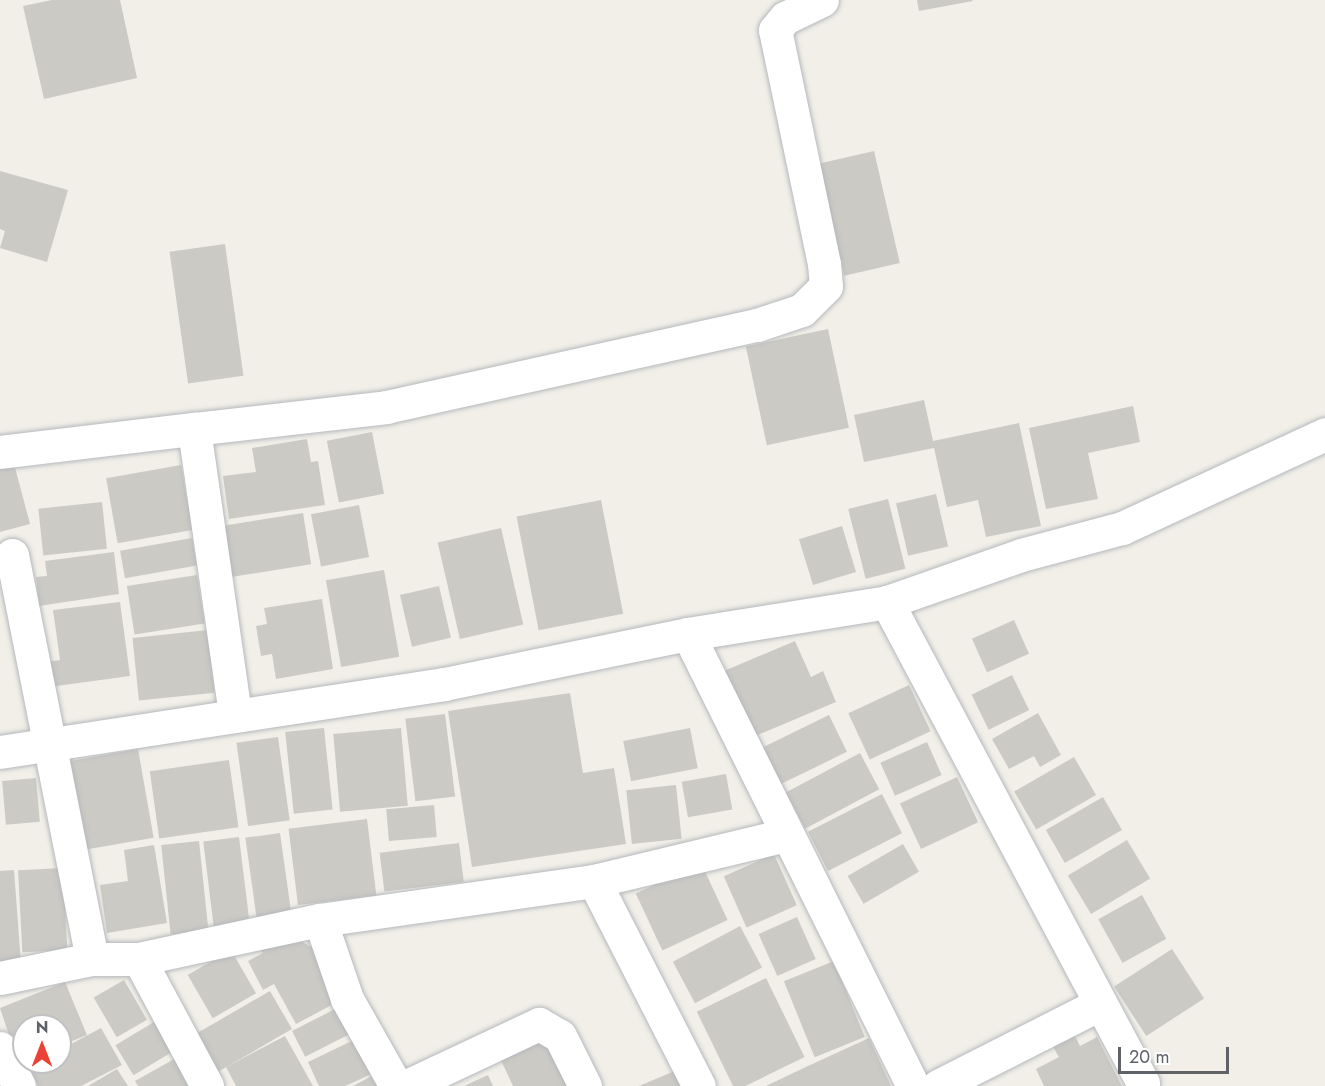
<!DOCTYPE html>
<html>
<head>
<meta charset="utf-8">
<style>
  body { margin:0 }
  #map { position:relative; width:1325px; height:1086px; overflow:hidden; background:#f1efe8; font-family:Jost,sans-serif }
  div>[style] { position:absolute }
  .building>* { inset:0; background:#cccac5; transform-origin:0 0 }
  .roads { filter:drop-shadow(0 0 2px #b5b8bc) drop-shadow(0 0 2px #b5b8bc) }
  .street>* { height:33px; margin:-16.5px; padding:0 16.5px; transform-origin:16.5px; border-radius:16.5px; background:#fff }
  span { translate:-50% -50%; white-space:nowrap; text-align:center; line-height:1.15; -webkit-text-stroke:4.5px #fff; paint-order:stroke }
  .north { position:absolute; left:12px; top:1014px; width:60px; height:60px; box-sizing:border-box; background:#fff; border:2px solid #bfc1c3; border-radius:50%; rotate:0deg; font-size:16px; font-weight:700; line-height:24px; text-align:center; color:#5f6368 }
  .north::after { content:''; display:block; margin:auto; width:21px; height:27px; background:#ea4335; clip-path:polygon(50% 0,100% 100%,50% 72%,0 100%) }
  .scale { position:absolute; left:1118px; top:1047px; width:111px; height:27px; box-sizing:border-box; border:3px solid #5f6368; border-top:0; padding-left:8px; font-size:18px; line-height:21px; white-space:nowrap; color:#5f6368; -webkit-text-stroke:4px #fff; paint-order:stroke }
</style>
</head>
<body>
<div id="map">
  <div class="building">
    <i style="clip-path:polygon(52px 0,120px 0,137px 78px,44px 99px,23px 6px)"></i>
    <i style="clip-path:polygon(917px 0,972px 0,973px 1px,919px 11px)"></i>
    <i style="left:874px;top:151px;width:115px;height:57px;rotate:77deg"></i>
    <i style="clip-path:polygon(0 171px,68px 190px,47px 262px,0 248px,5px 231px,0 229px)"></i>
    <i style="left:225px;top:244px;width:133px;height:56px;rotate:82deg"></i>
    <i style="left:828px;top:329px;width:101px;height:84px;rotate:78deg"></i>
    <i style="clip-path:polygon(924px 400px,933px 441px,1019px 423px,1041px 526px,986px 537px,978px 500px,947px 507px,934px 448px,864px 462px,854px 415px)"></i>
    <i style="clip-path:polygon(1133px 406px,1140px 442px,1088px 453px,1098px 499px,1046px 509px,1029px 428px)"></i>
    <i style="left:372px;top:432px;width:63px;height:46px;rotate:79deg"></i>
    <i style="clip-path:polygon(307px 439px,311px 462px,318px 461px,325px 505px,229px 519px,223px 476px,256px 472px,252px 448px)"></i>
    <i style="clip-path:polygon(13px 460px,30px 524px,0 532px,0 463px)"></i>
    <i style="left:181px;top:465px;width:66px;height:76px;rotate:80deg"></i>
    <i style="left:936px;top:494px;width:54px;height:41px;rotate:77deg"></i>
    <i style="left:888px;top:499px;width:72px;height:41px;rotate:76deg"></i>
    <i style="left:601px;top:500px;width:116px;height:86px;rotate:79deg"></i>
    <i style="left:102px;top:502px;width:47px;height:64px;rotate:84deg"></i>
    <i style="left:359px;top:505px;width:53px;height:49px;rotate:79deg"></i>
    <i style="left:303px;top:513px;width:52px;height:84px;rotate:81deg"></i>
    <i style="left:842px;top:526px;width:48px;height:45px;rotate:73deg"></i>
    <i style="left:501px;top:528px;width:99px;height:65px;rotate:77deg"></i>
    <i style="left:192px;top:538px;width:28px;height:73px;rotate:80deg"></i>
    <i style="clip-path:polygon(114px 552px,119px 594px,39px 606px,36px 577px,47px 576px,45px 561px)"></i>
    <i style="left:384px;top:570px;width:88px;height:59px;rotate:80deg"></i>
    <i style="left:197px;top:575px;width:49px;height:71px;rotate:81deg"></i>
    <i style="left:439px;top:586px;width:53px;height:40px;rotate:77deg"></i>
    <i style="clip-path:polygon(322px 599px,333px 669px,276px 679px,272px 654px,261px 656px,256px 626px,267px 624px,264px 608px)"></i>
    <i style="clip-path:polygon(120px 602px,130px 676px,49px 687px,46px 662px,60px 660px,53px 610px)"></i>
    <i style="left:1014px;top:620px;width:37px;height:46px;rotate:66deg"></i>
    <i style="left:208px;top:630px;width:63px;height:76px;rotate:84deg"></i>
    <i style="clip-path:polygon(795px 641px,811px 677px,823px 671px,836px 702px,753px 737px,724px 671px)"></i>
    <i style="left:1012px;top:675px;width:39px;height:45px;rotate:64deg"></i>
    <i style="left:909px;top:685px;width:51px;height:67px;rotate:65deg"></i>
    <i style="clip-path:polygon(570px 693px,583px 773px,614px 768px,626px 844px,472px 867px,448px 711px)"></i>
    <i style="clip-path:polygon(1038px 713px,1061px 755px,1040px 767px,1034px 756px,1009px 769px,992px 739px)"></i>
    <i style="left:445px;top:714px;width:83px;height:40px;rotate:83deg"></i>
    <i style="left:829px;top:715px;width:41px;height:74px;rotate:64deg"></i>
    <i style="left:324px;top:728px;width:82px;height:39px;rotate:84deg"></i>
    <i style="left:401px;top:728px;width:78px;height:68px;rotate:85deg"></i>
    <i style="left:690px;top:728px;width:41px;height:68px;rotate:79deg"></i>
    <i style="left:278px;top:737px;width:84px;height:42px;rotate:82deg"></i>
    <i style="left:927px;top:742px;width:36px;height:51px;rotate:66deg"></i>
    <i style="left:138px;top:749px;width:90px;height:70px;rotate:80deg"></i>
    <i style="left:860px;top:753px;width:41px;height:84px;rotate:62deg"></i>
    <i style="left:1074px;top:757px;width:44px;height:69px;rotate:60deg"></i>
    <i style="left:229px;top:760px;width:68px;height:80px;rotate:82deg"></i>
    <i style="left:726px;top:774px;width:36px;height:45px;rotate:80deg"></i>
    <i style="left:957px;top:777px;width:50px;height:63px;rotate:65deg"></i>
    <i style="left:36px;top:778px;width:44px;height:34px;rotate:85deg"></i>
    <i style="left:676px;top:785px;width:54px;height:50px;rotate:84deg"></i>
    <i style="left:882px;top:794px;width:44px;height:83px;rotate:63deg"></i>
    <i style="left:1103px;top:797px;width:38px;height:66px;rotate:60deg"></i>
    <i style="left:434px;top:805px;width:32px;height:48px;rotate:85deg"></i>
    <i style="left:367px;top:819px;width:77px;height:79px;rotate:83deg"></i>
    <i style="left:280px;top:833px;width:82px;height:35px;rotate:82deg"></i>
    <i style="left:239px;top:837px;width:87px;height:36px;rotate:83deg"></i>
    <i style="left:1127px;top:840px;width:45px;height:69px;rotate:59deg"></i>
    <i style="left:199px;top:841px;width:90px;height:38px;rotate:84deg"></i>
    <i style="left:459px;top:843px;width:39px;height:80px;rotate:83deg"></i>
    <i style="left:903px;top:844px;width:32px;height:64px;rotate:60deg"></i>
    <i style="clip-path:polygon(154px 845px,167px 923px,107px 933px,100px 885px,128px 881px,124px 850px)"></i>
    <i style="left:774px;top:854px;width:56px;height:55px;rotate:66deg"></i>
    <i style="left:701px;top:863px;width:63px;height:72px;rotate:65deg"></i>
    <i style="left:63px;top:868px;width:82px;height:45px;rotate:87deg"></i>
    <i style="clip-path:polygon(14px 870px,21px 964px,0 965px,0 871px)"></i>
    <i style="left:1142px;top:895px;width:50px;height:50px;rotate:61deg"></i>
    <i style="left:797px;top:917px;width:46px;height:42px;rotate:66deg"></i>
    <i style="left:740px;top:926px;width:47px;height:76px;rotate:62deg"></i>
    <i style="clip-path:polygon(297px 939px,315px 949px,341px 1000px,296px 1024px,274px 984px,263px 990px,248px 961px,263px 953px,260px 949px)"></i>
    <i style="left:1172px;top:949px;width:59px;height:69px;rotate:57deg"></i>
    <i style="left:231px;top:950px;width:50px;height:50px;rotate:60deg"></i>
    <i style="left:834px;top:961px;width:82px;height:54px;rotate:68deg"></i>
    <i style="left:766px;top:978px;width:88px;height:77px;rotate:64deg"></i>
    <i style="left:124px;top:980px;width:46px;height:35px;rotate:60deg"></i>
    <i style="clip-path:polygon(65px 982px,87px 1035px,60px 1046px,60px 1026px,24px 1026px,24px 1032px,10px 1038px,0 1008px)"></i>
    <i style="left:270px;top:991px;width:44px;height:85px;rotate:60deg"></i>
    <i style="left:341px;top:1006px;width:29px;height:55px;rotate:63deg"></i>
    <i style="left:154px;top:1022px;width:35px;height:45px;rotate:59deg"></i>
    <i style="clip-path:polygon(101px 1028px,122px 1065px,81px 1086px,38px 1086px,28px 1067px,60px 1062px,60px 1050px)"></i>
    <i style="clip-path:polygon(547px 1033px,570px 1086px,513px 1086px,498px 1054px)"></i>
    <i style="clip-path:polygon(285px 1036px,313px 1086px,236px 1086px,226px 1067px)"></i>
    <i style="clip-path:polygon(1075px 1036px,1080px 1046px,1097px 1037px,1122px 1086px,1044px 1086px,1036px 1069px,1059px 1057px,1053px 1047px)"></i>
    <i style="clip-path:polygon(360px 1037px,376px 1072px,345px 1086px,319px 1086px,308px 1062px)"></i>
    <i style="clip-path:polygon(869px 1038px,891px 1086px,766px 1086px,808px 1066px)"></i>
    <i style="clip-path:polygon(176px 1058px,192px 1086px,138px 1086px,135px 1081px)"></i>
    <i style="clip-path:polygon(117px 1069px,128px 1086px,88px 1086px)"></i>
    <i style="clip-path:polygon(677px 1070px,683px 1086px,639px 1086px)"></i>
    <i style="clip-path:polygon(381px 1071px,389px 1086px,353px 1086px)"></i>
    <i style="clip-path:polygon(488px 1075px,493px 1086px,464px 1086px)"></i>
  </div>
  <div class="roads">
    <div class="street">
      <i style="left:0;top:452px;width:195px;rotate:-6.8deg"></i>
      <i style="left:12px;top:555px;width:412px;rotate:78.8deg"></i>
      <i style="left:887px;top:602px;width:545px;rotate:61.98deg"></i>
      <i style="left:688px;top:634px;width:505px;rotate:63.54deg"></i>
      <i style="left:235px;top:714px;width:288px;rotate:-98.2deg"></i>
      <i style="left:194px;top:429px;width:193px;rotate:-6.5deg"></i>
      <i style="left:386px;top:407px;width:380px;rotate:-12.5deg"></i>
      <i style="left:757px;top:325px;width:47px;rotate:-18.4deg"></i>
      <i style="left:802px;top:310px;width:34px;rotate:-45deg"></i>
      <i style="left:826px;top:286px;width:22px;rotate:-95deg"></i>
      <i style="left:824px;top:264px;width:239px;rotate:-101.8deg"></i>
      <i style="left:775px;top:30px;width:16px;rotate:-50deg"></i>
      <i style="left:785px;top:18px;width:41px;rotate:-25.9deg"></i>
      <i style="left:0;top:752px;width:449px;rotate:-8.7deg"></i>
      <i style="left:444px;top:684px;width:249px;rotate:-11.6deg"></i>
      <i style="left:688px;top:634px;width:202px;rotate:-9.1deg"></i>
      <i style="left:887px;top:602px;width:142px;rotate:-19.3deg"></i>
      <i style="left:1021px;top:555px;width:105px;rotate:-15deg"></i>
      <i style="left:1122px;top:528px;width:224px;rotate:-24.8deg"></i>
      <i style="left:594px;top:881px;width:230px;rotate:62.9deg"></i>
      <i style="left:320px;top:920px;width:83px;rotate:71.1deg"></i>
      <i style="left:347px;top:999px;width:100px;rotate:60.6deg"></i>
      <i style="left:139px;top:959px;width:144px;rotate:61.8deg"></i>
      <i style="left:0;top:978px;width:94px;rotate:-11.7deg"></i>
      <i style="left:92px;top:959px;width:47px"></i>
      <i style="left:139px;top:959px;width:185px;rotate:-12.2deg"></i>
      <i style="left:320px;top:920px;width:277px;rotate:-8.1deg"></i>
      <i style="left:594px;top:881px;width:196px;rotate:-13.5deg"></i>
      <i style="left:0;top:1048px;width:42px;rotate:63.4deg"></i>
      <i style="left:407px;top:1086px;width:146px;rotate:-25.2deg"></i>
      <i style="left:539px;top:1024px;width:24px;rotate:30deg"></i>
      <i style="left:560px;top:1036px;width:56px;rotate:63.4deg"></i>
      <i style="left:938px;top:1086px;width:179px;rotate:-26.9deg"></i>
    </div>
  </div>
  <div class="north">N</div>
  <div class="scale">20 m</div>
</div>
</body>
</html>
